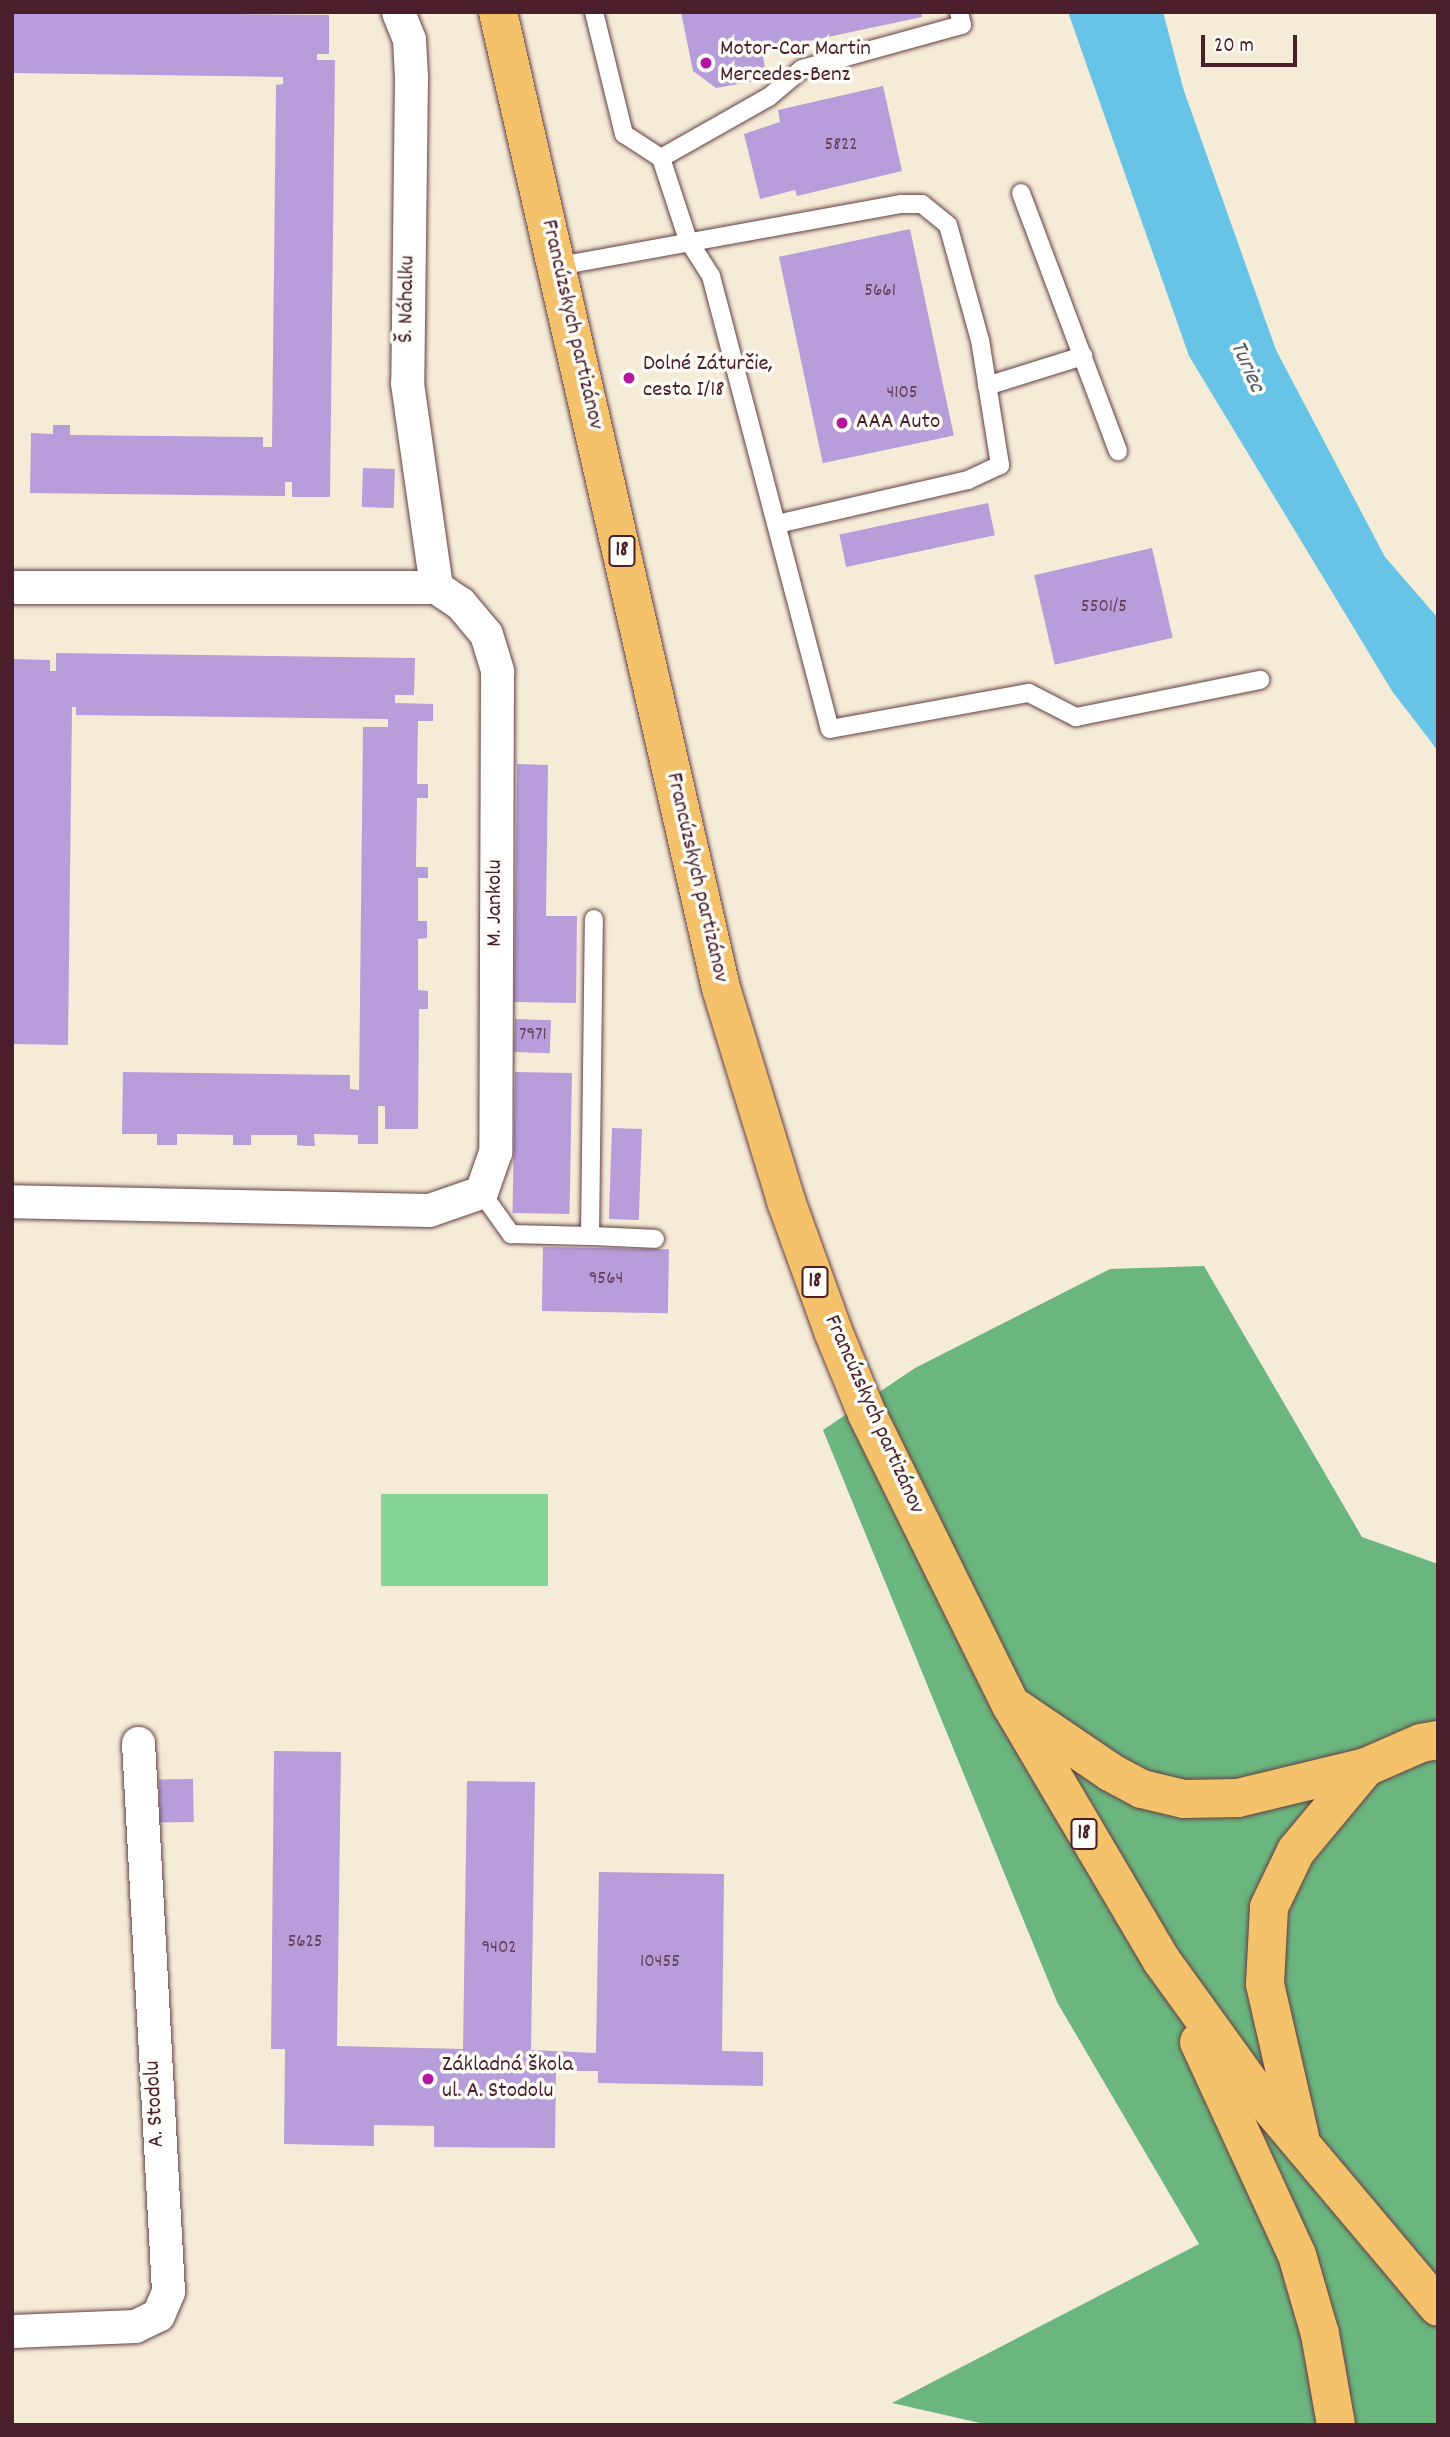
<!DOCTYPE html>
<html>
<head>
<meta charset="utf-8">
<style>
  body { margin:0 }
  #map { position:relative; width:1450px; height:2437px; overflow:hidden; background:#f5ecd7; font-family:Dekko,sans-serif }
  div>[style] { position:absolute }
  .green>* { inset:0; background:#84d595; transform-origin:0 0 }
  .forest>* { inset:0; background:#6bb67e }
  .water>* { inset:0; background:#68c4e6 }
  .building>* { inset:0; background:#b79eda; transform-origin:0 0 }
  .roads { filter:drop-shadow(0 0 2px #643e45) drop-shadow(0 0 2px #643e45) }
  .service>* { height:18px; margin:-9px; padding:0 9px; transform-origin:9px; border-radius:9px; background:#fff }
  .minor>* { height:33px; margin:-16.5px; padding:0 16.5px; transform-origin:16.5px; border-radius:16.5px; background:#fff }
  .primary>* { height:38px; margin:-19px; padding:0 19px; transform-origin:19px; border-radius:19px; background:#f4c26a }
  .dots>* { width:19px; height:19px; translate:-50% -50%; box-sizing:border-box; border:4px solid #fdfcf7; border-radius:50% }
  span { translate:-50% -50%; white-space:nowrap; text-align:center; line-height:1.15; -webkit-text-stroke:7px #fdfcf7; paint-order:stroke }
  .number-label { font-size:19px; color:#653f57 }
  .number-label span { -webkit-text-stroke-width:0 }
  .shield-label span { padding:2px 5px; background:#fdfcf7; border:2px solid; border-radius:5px; -webkit-text-stroke-width:0 }
  .shield-label { font-size:21px; color:#4a1f2b; font-weight:700 }
  .poi-label { font-size:23px; color:#4a1f2b }
  .left { translate:0 -50%; text-align:left }
  .street-label { font-size:23px; color:#4a1f2b }
  .water-label { font-size:24px; color:#54596c; font-style:italic }
  .frame { position:absolute; inset:0; border:14px solid #4a1f2b; pointer-events:none }
  .scale { position:absolute; left:1201px; top:35px; width:96px; height:32px; box-sizing:border-box; border:4px solid #4a1f2b; border-top:0; padding-left:9px; font-size:21px; line-height:24px; white-space:nowrap; color:#4a1f2b; -webkit-text-stroke:5px #fdfcf7; paint-order:stroke }
</style>
</head>
<body>
<div id="map">
  <div class="green">
    <i style="left:381px;top:1494px;width:167px;height:92px"></i>
  </div>
  <div class="forest">
    <i style="clip-path:polygon(1204px 1266px,1362px 1537px,1438px 1564px,1438px 2425px,989px 2425px,892px 2403px,1199px 2244px,1057px 2002px,823px 1430px,915px 1368px,1110px 1269px)"></i>
  </div>
  <div class="water">
    <i style="clip-path:polygon(1068px 12px,1163px 12px,1184px 91px,1276px 350px,1385px 557px,1438px 618px,1438px 751px,1392px 691px,1189px 356px)"></i>
  </div>
  <div class="building">
    <i style="clip-path:polygon(12px 12px,329px 15px,329px 54px,317px 54px,317px 60px,335px 60px,330px 497px,292px 497px,292px 482px,285px 482px,285px 496px,30px 493px,31px 433px,53px 434px,53px 425px,70px 425px,70px 435px,263px 437px,263px 447px,272px 447px,276px 85px,283px 84px,283px 77px,12px 73px)"></i>
    <i style="clip-path:polygon(681px 12px,921px 12px,922px 17px,762px 51px,767px 79px,716px 88px,693px 71px)"></i>
    <i style="clip-path:polygon(883px 86px,902px 171px,797px 196px,795px 190px,760px 199px,744px 134px,780px 122px,778px 110px)"></i>
    <i style="left:910px;top:229px;width:211px;height:134px;rotate:78deg"></i>
    <i style="left:363px;top:468px;width:32px;height:39px;rotate:2deg"></i>
    <i style="left:988px;top:503px;width:33px;height:152px;rotate:78deg"></i>
    <i style="left:1152px;top:548px;width:92px;height:121px;rotate:77deg"></i>
    <i style="clip-path:polygon(56px 653px,415px 658px,414px 695px,395px 695px,395px 703px,433px 704px,433px 721px,418px 721px,417px 784px,428px 784px,428px 798px,417px 798px,416px 867px,428px 867px,428px 878px,418px 878px,418px 921px,427px 921px,427px 938px,418px 939px,418px 990px,428px 991px,428px 1009px,419px 1009px,418px 1129px,385px 1129px,385px 1106px,378px 1106px,378px 1144px,358px 1144px,358px 1135px,314px 1134px,315px 1146px,306px 1146px,297px 1145px,297px 1135px,251px 1135px,251px 1145px,233px 1145px,233px 1135px,177px 1134px,177px 1145px,157px 1145px,157px 1134px,122px 1134px,123px 1072px,350px 1075px,350px 1089px,359px 1090px,363px 727px,388px 727px,388px 719px,76px 715px,76px 707px,72px 707px,68px 1045px,12px 1044px,13px 659px,50px 660px,50px 671px,56px 671px)"></i>
    <i style="clip-path:polygon(517px 764px,548px 765px,546px 916px,577px 916px,576px 1003px,514px 1002px)"></i>
    <i style="left:515px;top:1019px;width:36px;height:33px;rotate:2deg"></i>
    <i style="left:515px;top:1072px;width:57px;height:141px;rotate:1deg"></i>
    <i style="left:612px;top:1128px;width:30px;height:91px;rotate:2deg"></i>
    <i style="left:543px;top:1247px;width:126px;height:64px;rotate:1deg"></i>
    <i style="clip-path:polygon(274px 1751px,341px 1752px,337px 2046px,463px 2049px,467px 1781px,535px 1782px,531px 2050px,596px 2053px,599px 1872px,724px 1874px,722px 2051px,763px 2052px,763px 2086px,598px 2083px,598px 2071px,556px 2071px,555px 2148px,434px 2147px,434px 2126px,374px 2125px,374px 2146px,284px 2144px,285px 2049px,271px 2049px)"></i>
    <i style="left:193px;top:1779px;width:43px;height:34px;rotate:89deg"></i>
  </div>
  <div class="roads">
    <div class="service">
      <i style="left:594px;top:12px;width:126px;rotate:76.2deg"></i>
      <i style="left:624px;top:134px;width:44px;rotate:33deg"></i>
      <i style="left:661px;top:158px;width:86px;rotate:71.8deg"></i>
      <i style="left:688px;top:240px;width:43px;rotate:57.4deg"></i>
      <i style="left:711px;top:276px;width:468px;rotate:75.3deg"></i>
      <i style="left:830px;top:729px;width:202px;rotate:-10.3deg"></i>
      <i style="left:1029px;top:693px;width:53px;rotate:27.1deg"></i>
      <i style="left:1076px;top:717px;width:188px;rotate:-11.4deg"></i>
      <i style="left:661px;top:158px;width:124px;rotate:-29.5deg"></i>
      <i style="left:769px;top:97px;width:43px;rotate:-40.3deg"></i>
      <i style="left:802px;top:69px;width:166px;rotate:-15.4deg"></i>
      <i style="left:962px;top:25px;width:13px;rotate:-103deg"></i>
      <i style="left:1021px;top:193px;width:276px;rotate:69.4deg"></i>
      <i style="left:559px;top:266px;width:348px;rotate:-10.3deg"></i>
      <i style="left:901px;top:204px;width:21px"></i>
      <i style="left:922px;top:204px;width:33px;rotate:39deg"></i>
      <i style="left:948px;top:225px;width:119px;rotate:74.5deg"></i>
      <i style="left:980px;top:340px;width:127px;rotate:80.9deg"></i>
      <i style="left:1000px;top:465px;width:35px;rotate:155deg"></i>
      <i style="left:968px;top:480px;width:195px;rotate:167deg"></i>
      <i style="left:987px;top:386px;width:101px;rotate:-17.4deg"></i>
      <i style="left:481px;top:1192px;width:52px;rotate:54.5deg"></i>
      <i style="left:511px;top:1234px;width:79px;rotate:1.5deg"></i>
      <i style="left:590px;top:1236px;width:317px;rotate:-89.3deg"></i>
      <i style="left:590px;top:1236px;width:65px;rotate:2.6deg"></i>
    </div>
    <div class="minor">
      <i style="left:398px;top:12px;width:29px;rotate:68deg"></i>
      <i style="left:409px;top:39px;width:38px;rotate:87deg"></i>
      <i style="left:411px;top:77px;width:306px;rotate:90.7deg"></i>
      <i style="left:407px;top:383px;width:206px;rotate:81.9deg"></i>
      <i style="left:12px;top:587px;width:424px"></i>
      <i style="left:436px;top:587px;width:29px;rotate:34deg"></i>
      <i style="left:460px;top:603px;width:40px;rotate:50deg"></i>
      <i style="left:486px;top:634px;width:39px;rotate:73deg"></i>
      <i style="left:497px;top:671px;width:481px;rotate:90.2deg"></i>
      <i style="left:495px;top:1152px;width:42px;rotate:109.3deg"></i>
      <i style="left:481px;top:1192px;width:55px;rotate:160.9deg"></i>
      <i style="left:429px;top:1210px;width:417px;rotate:-178.8deg"></i>
      <i style="left:12px;top:2331px;width:123px;rotate:-2.3deg"></i>
      <i style="left:135px;top:2326px;width:25px;rotate:-26deg"></i>
      <i style="left:158px;top:2315px;width:26px;rotate:-67deg"></i>
      <i style="left:168px;top:2291px;width:549px;rotate:-93.13deg"></i>
    </div>
    <div class="primary">
      <i style="left:498px;top:12px;width:1001px;rotate:77.13deg"></i>
      <i style="left:721px;top:988px;width:223px;rotate:73deg"></i>
      <i style="left:786px;top:1201px;width:138px;rotate:70.1deg"></i>
      <i style="left:833px;top:1331px;width:90px;rotate:67.7deg"></i>
      <i style="left:867px;top:1414px;width:325px;rotate:63.7deg"></i>
      <i style="left:1011px;top:1705px;width:297px;rotate:59.5deg"></i>
      <i style="left:1162px;top:1961px;width:155px;rotate:54.2deg"></i>
      <i style="left:1253px;top:2087px;width:287px;rotate:49.9deg"></i>
      <i style="left:1016px;top:1708px;width:114px;rotate:34.2deg"></i>
      <i style="left:1110px;top:1772px;width:36px;rotate:28deg"></i>
      <i style="left:1142px;top:1789px;width:43px;rotate:13.4deg"></i>
      <i style="left:1184px;top:1799px;width:54px;rotate:-1.1deg"></i>
      <i style="left:1238px;top:1798px;width:132px;rotate:-13.6deg"></i>
      <i style="left:1366px;top:1767px;width:60px;rotate:-23.6deg"></i>
      <i style="left:1421px;top:1743px;width:17px;rotate:-10deg"></i>
      <i style="left:1199px;top:2042px;width:234px;rotate:65.3deg"></i>
      <i style="left:1297px;top:2255px;width:82px;rotate:73.8deg"></i>
      <i style="left:1320px;top:2334px;width:92px;rotate:80deg"></i>
      <i style="left:1300px;top:2137px;width:157px;rotate:-102.9deg"></i>
      <i style="left:1265px;top:1984px;width:77px;rotate:-87deg"></i>
      <i style="left:1269px;top:1907px;width:62px;rotate:-64.3deg"></i>
      <i style="left:1296px;top:1851px;width:109px;rotate:-50.2deg"></i>
    </div>
  </div>
  <div class="dots">
    <i style="left:706px;top:63px;background:#b5179e"></i>
    <i style="left:629px;top:378px;background:#b5179e"></i>
    <i style="left:842px;top:423px;background:#b5179e"></i>
    <i style="left:428px;top:2079px;background:#b5179e"></i>
  </div>
  <div class="number-label">
    <span style="left:841px;top:146px">5822</span>
    <span style="left:880px;top:292px">5661</span>
    <span style="left:902px;top:394px">4105</span>
    <span style="left:1104px;top:608px">5501/5</span>
    <span style="left:533px;top:1036px">7971</span>
    <span style="left:606px;top:1280px">9564</span>
    <span style="left:305px;top:1943px">5625</span>
    <span style="left:499px;top:1949px">9402</span>
    <span style="left:660px;top:1963px">10455</span>
  </div>
  <div class="shield-label">
    <span style="left:622px;top:551px">18</span>
    <span style="left:815px;top:1282px">18</span>
    <span style="left:1084px;top:1834px">18</span>
  </div>
  <div class="poi-label">
    <span class="left" style="left:720px;top:63px">Motor-Car Martin<br>Mercedes-Benz</span>
    <span class="left" style="left:643px;top:378px">Dolné Záturčie,<br>cesta I/18</span>
    <span class="left" style="left:856px;top:423px">AAA Auto</span>
    <span class="left" style="left:442px;top:2079px">Základná škola<br>ul. A. Stodolu</span>
  </div>
  <div class="street-label">
    <span style="left:408px;top:299px;rotate:-89deg">Š. Náhalku</span>
    <span style="left:571px;top:325px;rotate:77deg">Francúzskych partizánov</span>
    <span style="left:696px;top:878px;rotate:77deg">Francúzskych partizánov</span>
    <span style="left:496px;top:903px;rotate:-90deg">M. Jankolu</span>
    <span style="left:873px;top:1415px;rotate:66deg">Francúzskych partizánov</span>
    <span style="left:156px;top:2104px;rotate:-93deg">A. Stodolu</span>
  </div>
  <div class="water-label">
    <span style="left:1246px;top:367px;rotate:66deg">Turiec</span>
  </div>
  <div class="frame"></div>
  <div class="scale">20 m</div>
</div>
</body>
</html>
